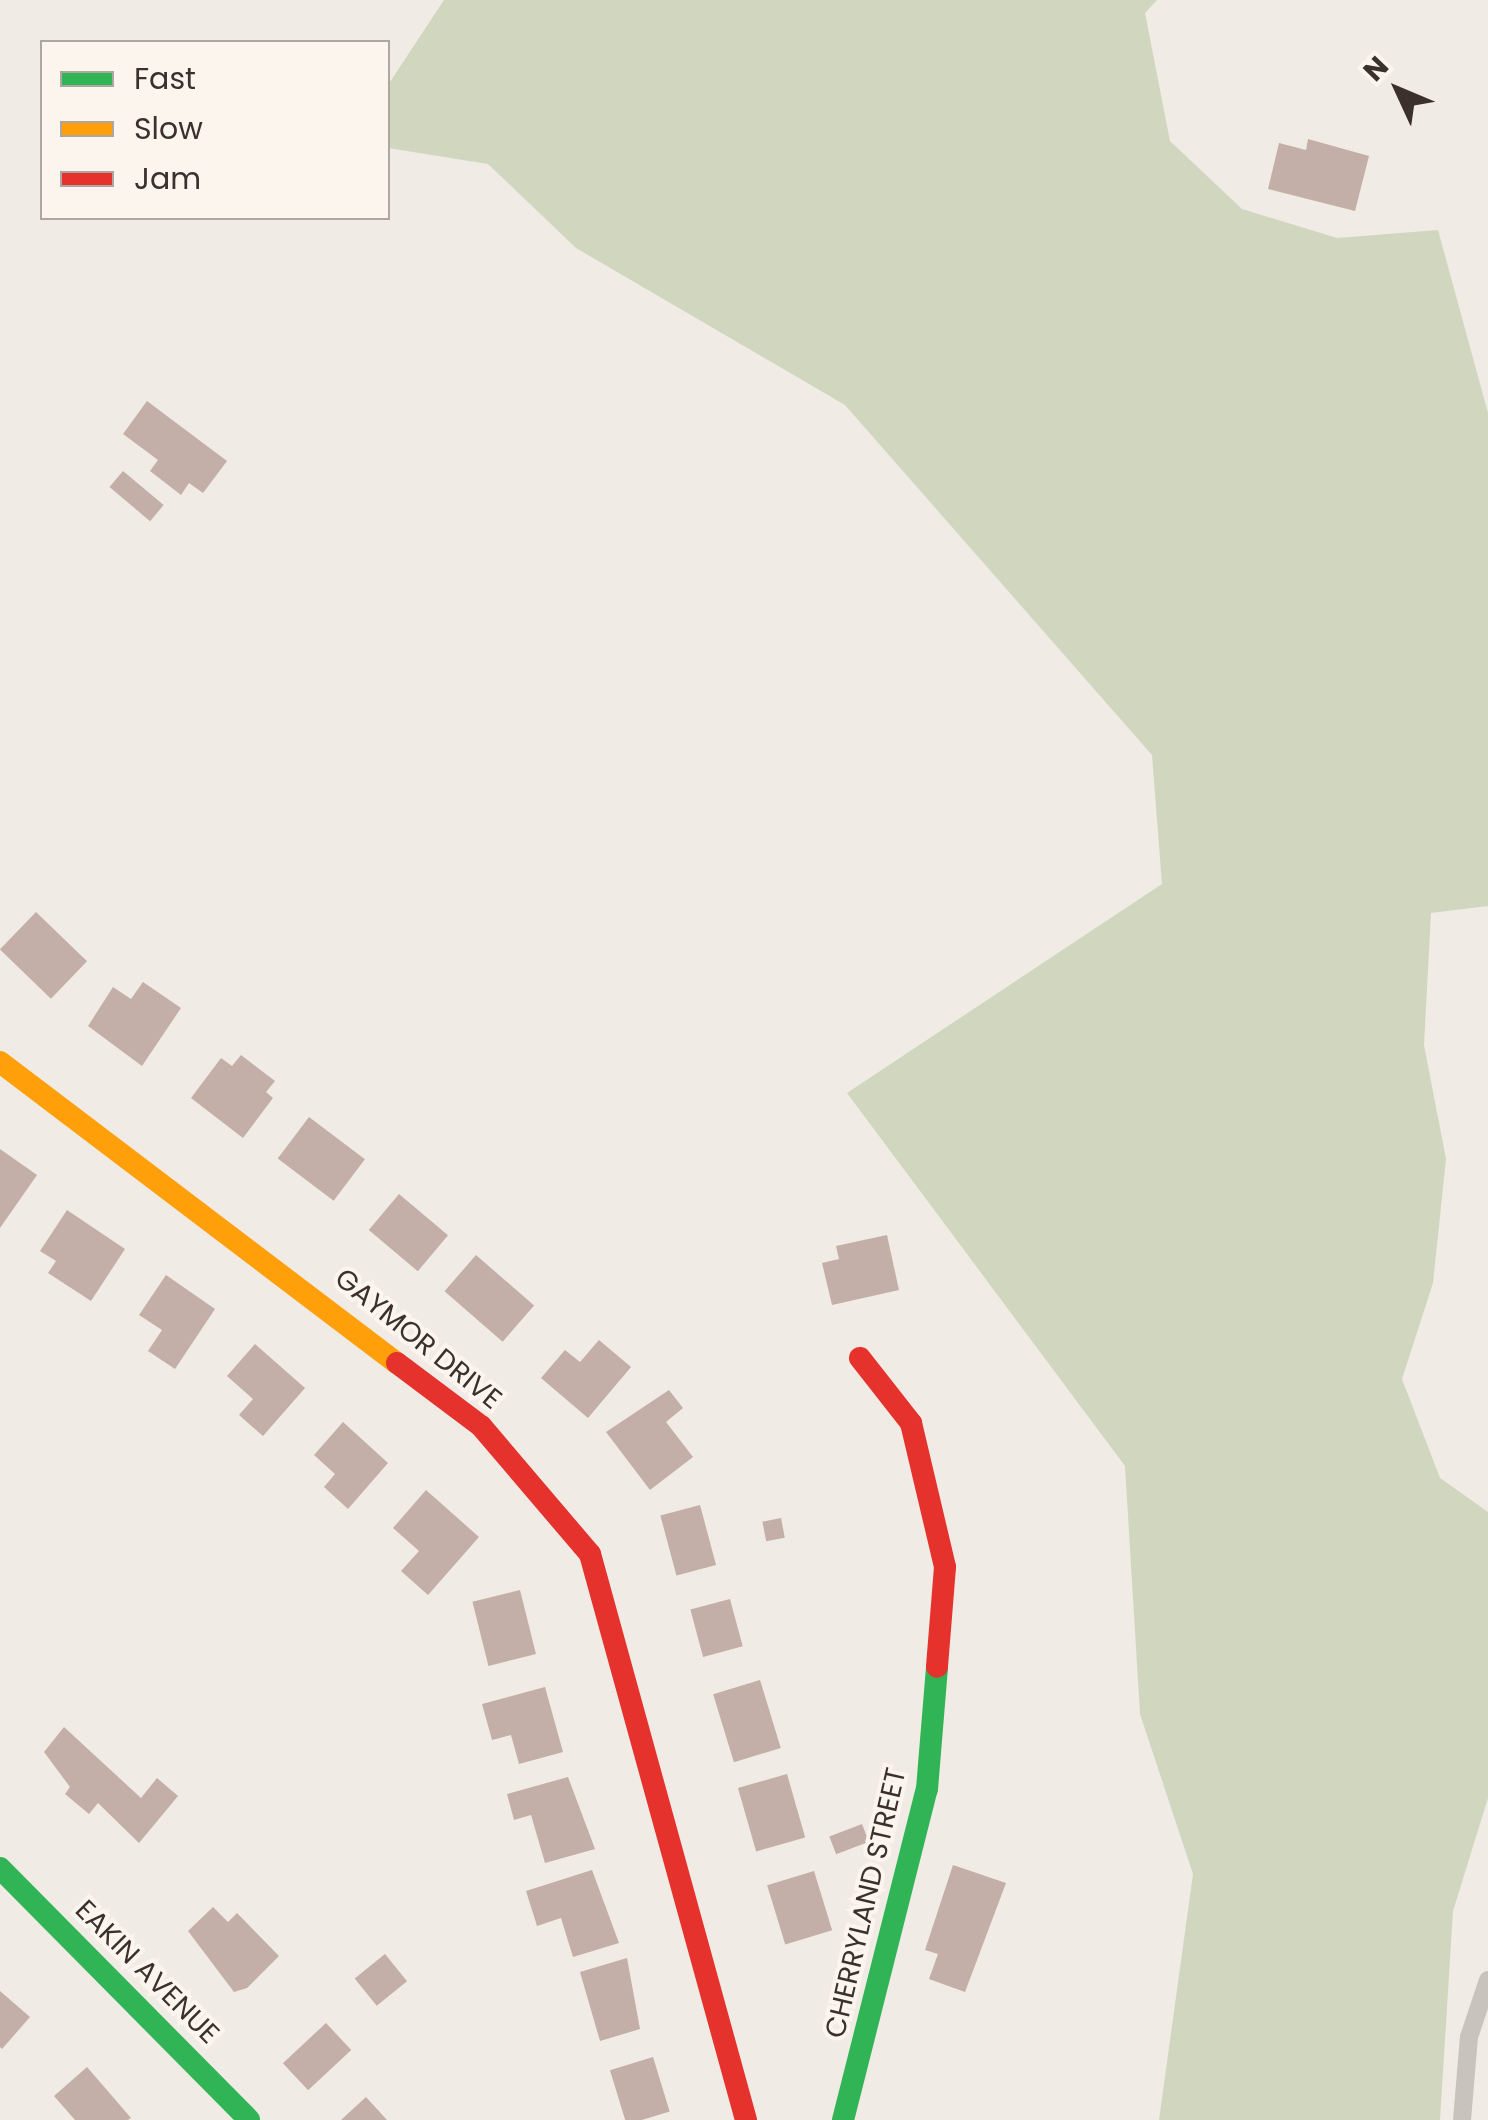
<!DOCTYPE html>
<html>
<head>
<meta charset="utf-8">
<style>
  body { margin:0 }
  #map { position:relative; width:1488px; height:2120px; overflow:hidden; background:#f0ebe5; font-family:Poppins,sans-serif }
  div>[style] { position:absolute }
  .green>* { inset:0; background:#d1d6bf }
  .building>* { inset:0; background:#c3afa7; transform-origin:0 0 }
  .lane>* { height:18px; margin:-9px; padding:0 9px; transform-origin:9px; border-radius:9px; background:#c9c3be }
  .fast>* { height:22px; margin:-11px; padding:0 11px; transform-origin:11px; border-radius:11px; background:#30b455 }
  .slow>* { height:22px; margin:-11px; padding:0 11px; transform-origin:11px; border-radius:11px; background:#ff9f0a }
  .jam>* { height:22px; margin:-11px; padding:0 11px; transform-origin:11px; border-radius:11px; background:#e5322d }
  span { translate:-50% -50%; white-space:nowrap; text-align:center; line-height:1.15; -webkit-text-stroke:8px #fbf5ee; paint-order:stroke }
  .street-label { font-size:28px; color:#3b302b }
  .legend { position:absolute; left:40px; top:40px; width:350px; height:180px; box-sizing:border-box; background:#fbf5ee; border:2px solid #aea6a0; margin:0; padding:12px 18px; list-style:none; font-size:30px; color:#3b302b }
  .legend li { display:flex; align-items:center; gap:20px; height:50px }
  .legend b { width:50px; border:2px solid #aea6a0 }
  .north { position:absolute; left:1348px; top:40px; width:100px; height:100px; -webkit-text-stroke:8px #fbf5ee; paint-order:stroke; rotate:314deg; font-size:28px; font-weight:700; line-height:40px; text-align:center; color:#3b302b }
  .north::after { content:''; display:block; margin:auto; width:35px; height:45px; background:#3b302b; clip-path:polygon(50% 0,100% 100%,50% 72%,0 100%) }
</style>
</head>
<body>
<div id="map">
  <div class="green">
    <i style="clip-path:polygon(444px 0,1157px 0,1145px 13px,1170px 141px,1242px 209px,1337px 238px,1438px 230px,1488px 413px,1488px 906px,1431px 913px,1424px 1045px,1446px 1159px,1433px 1283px,1402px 1379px,1440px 1478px,1488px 1512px,1488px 1798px,1453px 1911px,1440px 2120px,1159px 2120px,1193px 1874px,1140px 1714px,1125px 1466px,847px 1093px,1162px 884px,1152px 755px,845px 405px,576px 248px,488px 164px,388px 148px,388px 85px)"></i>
  </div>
  <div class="building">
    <i style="clip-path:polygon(1308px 139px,1369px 156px,1355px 211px,1268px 189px,1279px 143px,1306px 150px)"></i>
    <i style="clip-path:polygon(147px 401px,227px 461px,203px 493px,189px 483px,181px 495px,150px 471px,158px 460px,123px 434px)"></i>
    <i style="left:123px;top:471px;width:53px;height:21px;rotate:40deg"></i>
    <i style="left:36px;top:912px;width:71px;height:52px;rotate:44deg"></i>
    <i style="clip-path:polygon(143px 982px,181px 1008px,142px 1066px,88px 1026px,113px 987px,131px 999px)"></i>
    <i style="clip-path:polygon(241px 1055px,275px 1081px,266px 1092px,273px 1098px,243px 1138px,191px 1098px,221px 1058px,232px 1066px)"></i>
    <i style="left:309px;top:1117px;width:70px;height:52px;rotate:37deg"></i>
    <i style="clip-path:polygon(0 1149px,37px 1175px,0 1228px)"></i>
    <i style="left:399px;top:1194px;width:64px;height:47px;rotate:40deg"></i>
    <i style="clip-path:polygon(67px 1210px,125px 1249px,91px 1301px,48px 1273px,56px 1261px,40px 1251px)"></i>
    <i style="clip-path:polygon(887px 1235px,899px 1290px,832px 1305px,822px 1263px,839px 1259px,836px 1246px)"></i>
    <i style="left:476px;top:1255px;width:77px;height:48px;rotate:41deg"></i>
    <i style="clip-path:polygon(166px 1275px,215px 1309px,175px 1369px,148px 1351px,162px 1330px,139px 1315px)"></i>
    <i style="clip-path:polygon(599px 1340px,631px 1367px,588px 1418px,541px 1378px,565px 1350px,580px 1362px)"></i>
    <i style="clip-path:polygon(255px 1344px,305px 1388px,263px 1436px,239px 1415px,253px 1399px,227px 1376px)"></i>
    <i style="clip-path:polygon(669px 1390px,683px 1408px,666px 1422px,693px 1457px,650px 1490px,606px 1432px)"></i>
    <i style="clip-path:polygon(343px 1422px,388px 1463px,348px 1509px,324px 1487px,335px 1474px,314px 1455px)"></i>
    <i style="clip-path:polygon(426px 1490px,479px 1537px,428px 1595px,401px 1571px,419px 1551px,393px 1528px)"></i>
    <i style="left:700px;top:1505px;width:62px;height:41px;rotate:75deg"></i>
    <i style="left:781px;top:1518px;width:20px;height:19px;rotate:79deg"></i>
    <i style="left:520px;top:1590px;width:66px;height:49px;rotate:76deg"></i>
    <i style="left:730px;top:1599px;width:49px;height:41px;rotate:75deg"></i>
    <i style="left:760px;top:1680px;width:71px;height:49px;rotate:73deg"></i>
    <i style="clip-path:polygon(545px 1687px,563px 1752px,519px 1764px,511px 1735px,492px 1740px,482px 1704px)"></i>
    <i style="clip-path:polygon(64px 1727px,141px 1798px,157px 1778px,178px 1796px,139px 1843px,98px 1803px,89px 1814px,65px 1794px,70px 1787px,44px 1752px)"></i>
    <i style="left:787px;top:1774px;width:66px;height:51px;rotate:74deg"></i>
    <i style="clip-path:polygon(568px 1777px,595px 1849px,545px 1863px,531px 1815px,514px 1820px,507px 1794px)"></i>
    <i style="left:862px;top:1824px;width:19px;height:35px;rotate:69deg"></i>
    <i style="clip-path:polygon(953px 1865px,1006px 1883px,965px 1992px,929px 1979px,938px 1954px,925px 1950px)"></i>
    <i style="clip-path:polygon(592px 1870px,619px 1943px,573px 1957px,561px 1918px,537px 1926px,526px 1891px)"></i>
    <i style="left:814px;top:1871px;width:62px;height:49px;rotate:73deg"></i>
    <i style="clip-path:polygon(213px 1907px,228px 1922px,237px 1913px,279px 1956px,247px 1988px,234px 1992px,188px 1931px)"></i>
    <i style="left:385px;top:1954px;width:35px;height:39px;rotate:51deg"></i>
    <i style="clip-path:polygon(627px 1958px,640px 2029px,600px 2041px,580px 1972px)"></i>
    <i style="clip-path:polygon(0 1991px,30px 2017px,2px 2049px,0 2047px)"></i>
    <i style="left:326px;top:2023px;width:37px;height:59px;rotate:47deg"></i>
    <i style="left:653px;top:2057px;width:57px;height:45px;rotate:73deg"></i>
    <i style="clip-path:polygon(87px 2067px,131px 2118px,128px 2120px,75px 2120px,54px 2096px)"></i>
    <i style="clip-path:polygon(366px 2097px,387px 2120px,341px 2120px)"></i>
  </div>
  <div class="lane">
    <i style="left:1462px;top:2120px;width:83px;rotate:-85.2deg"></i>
    <i style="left:1469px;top:2037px;width:60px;rotate:-71.6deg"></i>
  </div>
  <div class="fast">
    <i style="left:0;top:1868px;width:354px;rotate:45.3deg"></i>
    <i style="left:843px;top:2120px;width:341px;rotate:-75.8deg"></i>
    <i style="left:927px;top:1789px;width:122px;rotate:-85.3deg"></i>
  </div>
  <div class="slow">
    <i style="left:0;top:1062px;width:498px;rotate:37.2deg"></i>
  </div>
  <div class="jam">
    <i style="left:860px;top:1358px;width:83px;rotate:51.9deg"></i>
    <i style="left:911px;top:1423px;width:148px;rotate:76.7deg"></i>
    <i style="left:945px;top:1567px;width:100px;rotate:94.6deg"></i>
    <i style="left:397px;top:1363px;width:105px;rotate:36.9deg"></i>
    <i style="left:481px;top:1426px;width:168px;rotate:49.6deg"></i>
    <i style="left:590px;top:1554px;width:587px;rotate:74.59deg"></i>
  </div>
  <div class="street-label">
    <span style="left:418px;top:1339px;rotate:39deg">GAYMOR DRIVE</span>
    <span style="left:866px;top:1903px;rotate:-77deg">CHERRYLAND STREET</span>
    <span style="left:147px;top:1972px;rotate:45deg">EAKIN AVENUE</span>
  </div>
  <ul class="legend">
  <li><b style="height:12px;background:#30b455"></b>Fast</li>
  <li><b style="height:12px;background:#ff9f0a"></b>Slow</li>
  <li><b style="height:12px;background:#e5322d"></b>Jam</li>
  </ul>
  <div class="north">N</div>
</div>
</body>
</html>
